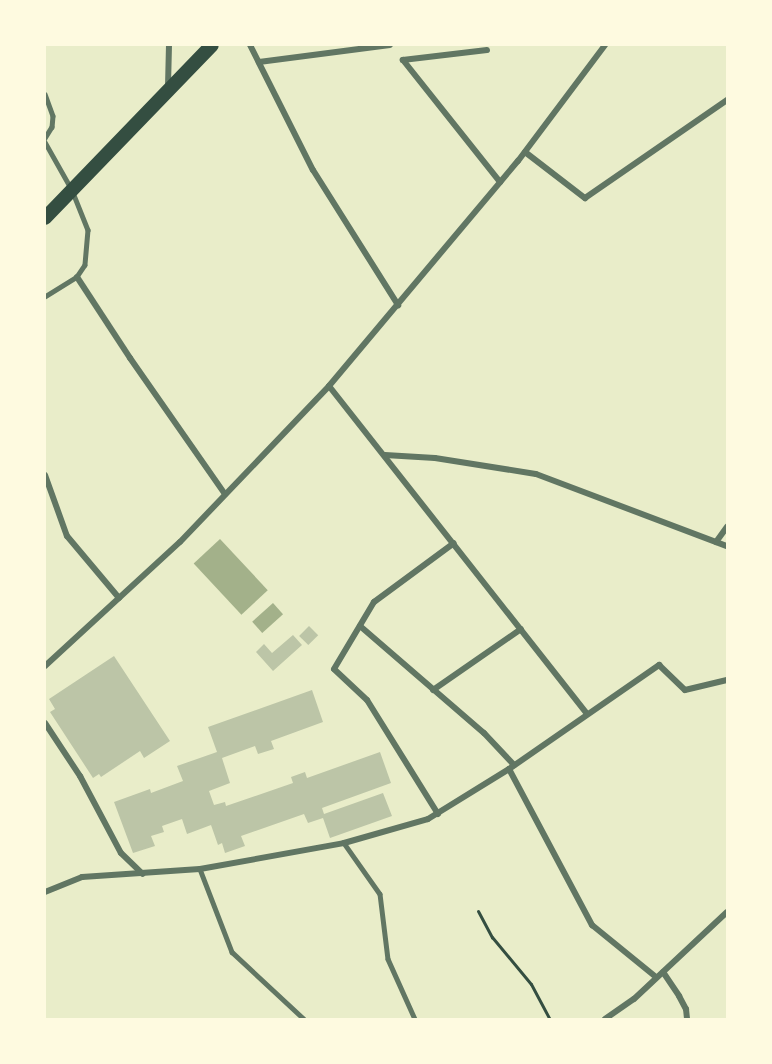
<!DOCTYPE html>
<html>
<head>
<meta charset="utf-8">
<style>
  body { margin:0 }
  #map { position:relative; width:772px; height:1064px; overflow:hidden; background:#e9edc9; font-family:"PT Sans Narrow",sans-serif }
  div>[style] { position:absolute }
  .water>* { inset:0; background:#a3b18a; transform-origin:0 0 }
  .building>* { inset:0; background:#bcc5a7; transform-origin:0 0 }
  .path>* { height:3px; margin:-1.5px; padding:0 1.5px; transform-origin:1.5px; border-radius:1.5px; background:#344e41 }
  .service>* { height:4.5px; margin:-2.25px; padding:0 2.25px; transform-origin:2.25px; border-radius:2.25px; background:#617663 }
  .minor>* { height:6px; margin:-3px; padding:0 3px; transform-origin:3px; border-radius:3px; background:#617663 }
  .primary>* { height:14px; margin:-7px; padding:0 7px; transform-origin:7px; border-radius:7px; background:#344e41 }
  span { translate:-50% -50%; white-space:nowrap; text-align:center; line-height:1.15; -webkit-text-stroke:4.5px #fefae0; paint-order:stroke }
  .frame { position:absolute; inset:0; border:46px solid #fefae0; pointer-events:none }
</style>
</head>
<body>
<div id="map">
  <div class="water">
    <i style="left:220px;top:539px;width:70px;height:36px;rotate:47deg"></i>
    <i style="left:273px;top:603px;width:15px;height:28px;rotate:48deg"></i>
  </div>
  <div class="building">
    <i style="left:309px;top:626px;width:13px;height:14px;rotate:45deg"></i>
    <i style="clip-path:polygon(293px 635px,302px 645px,273px 671px,256px 652px,264px 644px,272px 653px)"></i>
    <i style="clip-path:polygon(114px 656px,170px 741px,144px 758px,140px 751px,101px 777px,99px 774px,93px 778px,50px 712px,55px 709px,49px 699px)"></i>
    <i style="clip-path:polygon(312px 690px,323px 722px,271px 741px,274px 749px,258px 754px,255px 746px,222px 758px,230px 783px,209px 791px,214px 805px,225px 802px,226px 806px,293px 783px,291px 777px,305px 772px,307px 778px,380px 752px,391px 783px,322px 808px,324px 814px,383px 793px,392px 816px,330px 838px,323px 818px,308px 823px,304px 814px,241px 836px,245px 846px,225px 853px,222px 843px,218px 845px,211px 825px,187px 834px,182px 819px,162px 826px,164px 832px,151px 836px,155px 846px,133px 853px,114px 802px,150px 789px,151px 793px,183px 781px,177px 766px,217px 752px,208px 727px)"></i>
  </div>
  <div class="path">
    <i style="left:478px;top:911px;width:30px;rotate:62deg"></i>
    <i style="left:492px;top:937px;width:61px;rotate:50.3deg"></i>
    <i style="left:531px;top:984px;width:40px;rotate:62deg"></i>
  </div>
  <div class="service">
    <i style="left:45px;top:94px;width:23px;rotate:70deg"></i>
    <i style="left:53px;top:116px;width:11px;rotate:95deg"></i>
    <i style="left:52px;top:127px;width:13px;rotate:122deg"></i>
    <i style="left:45px;top:142px;width:55px;rotate:60.6deg"></i>
    <i style="left:72px;top:190px;width:43px;rotate:68.2deg"></i>
    <i style="left:88px;top:230px;width:35px;rotate:95deg"></i>
    <i style="left:85px;top:265px;width:14px;rotate:124deg"></i>
    <i style="left:77px;top:277px;width:38px;rotate:148deg"></i>
    <i style="left:344px;top:843px;width:62px;rotate:54.8deg"></i>
    <i style="left:380px;top:894px;width:65px;rotate:83deg"></i>
    <i style="left:388px;top:959px;width:66px;rotate:65.8deg"></i>
    <i style="left:200px;top:869px;width:89px;rotate:68.9deg"></i>
    <i style="left:232px;top:952px;width:98px;rotate:42.9deg"></i>
  </div>
  <div class="minor">
    <i style="left:250px;top:45px;width:140px;rotate:63.3deg"></i>
    <i style="left:313px;top:170px;width:160px;rotate:57.8deg"></i>
    <i style="left:487px;top:50px;width:85px;rotate:173.2deg"></i>
    <i style="left:403px;top:60px;width:156px;rotate:51.5deg"></i>
    <i style="left:259px;top:62px;width:132px;rotate:-7.4deg"></i>
    <i style="left:168px;top:86px;width:41px;rotate:-88.6deg"></i>
    <i style="left:525px;top:152px;width:76px;rotate:37.5deg"></i>
    <i style="left:585px;top:198px;width:173px;rotate:-34.6deg"></i>
    <i style="left:77px;top:277px;width:97px;rotate:56.8deg"></i>
    <i style="left:130px;top:358px;width:166px;rotate:55.1deg"></i>
    <i style="left:329px;top:386px;width:416px;rotate:51.8deg"></i>
    <i style="left:385px;top:455px;width:50px;rotate:3.4deg"></i>
    <i style="left:435px;top:458px;width:102px;rotate:9deg"></i>
    <i style="left:536px;top:474px;width:204px;rotate:20.7deg"></i>
    <i style="left:45px;top:475px;width:65px;rotate:70.2deg"></i>
    <i style="left:67px;top:536px;width:81px;rotate:50deg"></i>
    <i style="left:716px;top:542px;width:19px;rotate:-54deg"></i>
    <i style="left:360px;top:626px;width:164px;rotate:40.8deg"></i>
    <i style="left:484px;top:733px;width:44px;rotate:46.8deg"></i>
    <i style="left:45px;top:666px;width:183px;rotate:-42.6deg"></i>
    <i style="left:180px;top:542px;width:216px;rotate:-46.3deg"></i>
    <i style="left:329px;top:386px;width:294px;rotate:-50deg"></i>
    <i style="left:518px;top:161px;width:145px;rotate:-53.1deg"></i>
    <i style="left:433px;top:690px;width:107px;rotate:-34.7deg"></i>
    <i style="left:45px;top:723px;width:64px;rotate:56.6deg"></i>
    <i style="left:80px;top:776px;width:87px;rotate:62deg"></i>
    <i style="left:121px;top:853px;width:30px;rotate:44deg"></i>
    <i style="left:509px;top:769px;width:177px;rotate:62deg"></i>
    <i style="left:592px;top:925px;width:82px;rotate:39.1deg"></i>
    <i style="left:438px;top:814px;width:134px;rotate:-121.9deg"></i>
    <i style="left:367px;top:700px;width:45px;rotate:-136.8deg"></i>
    <i style="left:334px;top:669px;width:78px;rotate:-59.2deg"></i>
    <i style="left:374px;top:602px;width:99px;rotate:-36.4deg"></i>
    <i style="left:45px;top:892px;width:40px;rotate:-22deg"></i>
    <i style="left:82px;top:877px;width:118px;rotate:-3.9deg"></i>
    <i style="left:200px;top:869px;width:146px;rotate:-10.2deg"></i>
    <i style="left:344px;top:843px;width:87px;rotate:-15.9deg"></i>
    <i style="left:428px;top:819px;width:95px;rotate:-31.7deg"></i>
    <i style="left:509px;top:769px;width:183px;rotate:-34.7deg"></i>
    <i style="left:659px;top:665px;width:36px;rotate:44deg"></i>
    <i style="left:685px;top:690px;width:43px;rotate:-13.4deg"></i>
    <i style="left:663px;top:972px;width:29px;rotate:56deg"></i>
    <i style="left:679px;top:996px;width:15px;rotate:62deg"></i>
    <i style="left:686px;top:1009px;width:10px;rotate:84deg"></i>
    <i style="left:605px;top:1019px;width:35px;rotate:-35deg"></i>
    <i style="left:634px;top:999px;width:127px;rotate:-43.1deg"></i>
  </div>
  <div class="primary">
    <i style="left:45px;top:218px;width:240px;rotate:-46deg"></i>
  </div>
  <div class="frame"></div>
</div>
</body>
</html>
